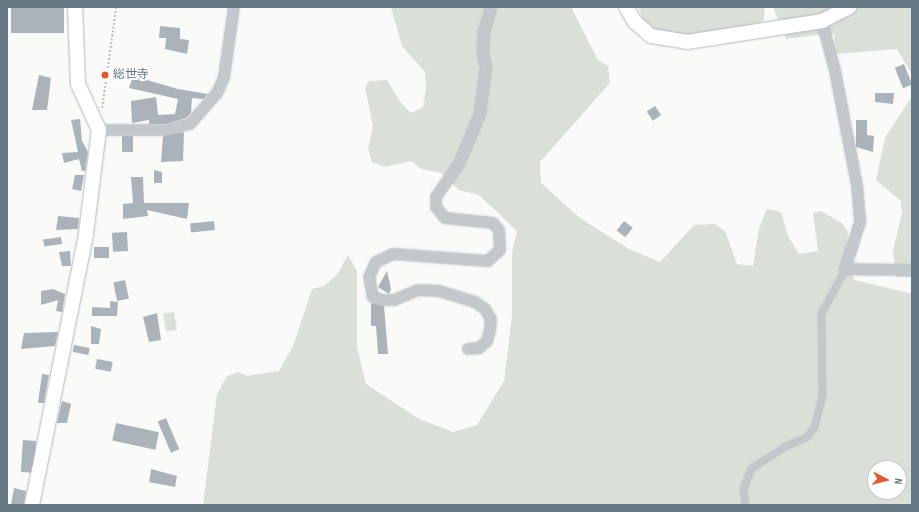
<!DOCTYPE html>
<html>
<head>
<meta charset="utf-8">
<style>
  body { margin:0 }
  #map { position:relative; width:919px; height:512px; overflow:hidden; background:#fafaf8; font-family:"Sofia Sans Condensed","Noto Sans JP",sans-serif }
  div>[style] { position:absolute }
  .green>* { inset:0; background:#dadfd7; transform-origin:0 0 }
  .building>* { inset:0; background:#aab3b9; transform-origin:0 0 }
  .path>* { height:1.5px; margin-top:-0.75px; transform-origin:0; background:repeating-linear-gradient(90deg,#bbbfc2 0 2px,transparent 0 4px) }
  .roads { filter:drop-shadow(0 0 1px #b3babf) drop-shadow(0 0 1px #b3babf) }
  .lane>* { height:5px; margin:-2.5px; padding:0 2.5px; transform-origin:2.5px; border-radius:2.5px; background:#c3c8cc }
  .street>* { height:10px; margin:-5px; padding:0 5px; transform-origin:5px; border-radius:5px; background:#c3c8cc }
  .secondary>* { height:14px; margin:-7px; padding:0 7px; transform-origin:7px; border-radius:7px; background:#fff }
  .dots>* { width:11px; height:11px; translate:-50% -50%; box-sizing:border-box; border:2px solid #fff; border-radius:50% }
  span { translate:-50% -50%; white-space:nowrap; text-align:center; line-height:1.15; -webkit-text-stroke:4px #fff; paint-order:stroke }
  .poi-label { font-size:12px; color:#657683 }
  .left { translate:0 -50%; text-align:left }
  .frame { position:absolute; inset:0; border:8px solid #657683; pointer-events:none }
  .north { position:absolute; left:867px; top:460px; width:40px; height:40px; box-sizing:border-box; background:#fff; border:1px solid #c1c8cd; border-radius:50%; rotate:97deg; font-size:11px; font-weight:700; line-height:16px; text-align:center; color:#657683 }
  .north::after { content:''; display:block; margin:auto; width:14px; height:18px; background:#e4572e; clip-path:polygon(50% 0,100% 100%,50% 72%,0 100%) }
</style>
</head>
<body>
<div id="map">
  <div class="green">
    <i style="clip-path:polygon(evenodd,391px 7px,571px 7px,598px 60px,608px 66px,610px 83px,540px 162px,541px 183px,580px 218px,629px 249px,660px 262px,694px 225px,715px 224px,725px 231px,737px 264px,753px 266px,759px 228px,767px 209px,781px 212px,788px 236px,799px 254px,818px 251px,813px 213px,821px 211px,842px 223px,848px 232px,845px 264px,855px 280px,912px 294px,912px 505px,203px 505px,217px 394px,227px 376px,238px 372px,247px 376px,279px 371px,293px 346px,312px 289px,324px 286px,337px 275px,348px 255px,357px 271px,357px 347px,366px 384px,419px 419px,453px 432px,477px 425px,504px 381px,512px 317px,512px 252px,517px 231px,479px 195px,459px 190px,441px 173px,421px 169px,411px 161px,386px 167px,372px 162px,368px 149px,373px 126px,365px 88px,369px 81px,387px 80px,401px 103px,411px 113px,423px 107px,426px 89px,425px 72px,402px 46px,391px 7px,875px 468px,899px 468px,899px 492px,875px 492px,875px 468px)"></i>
    <i style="clip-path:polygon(638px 7px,765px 7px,764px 20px,752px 28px,675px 36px,659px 33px,646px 25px)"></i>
    <i style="clip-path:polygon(773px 7px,912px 7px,912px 74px,897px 49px,836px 54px,834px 33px,786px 39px)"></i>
    <i style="clip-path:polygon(912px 96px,912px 277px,897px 277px,893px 251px,902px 213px,901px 201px,876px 180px,885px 138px)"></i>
    <i style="left:174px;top:312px;width:18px;height:11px;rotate:81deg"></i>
  </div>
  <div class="building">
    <i style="left:11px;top:7px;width:53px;height:26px"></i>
    <i style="clip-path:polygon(160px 26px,180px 28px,180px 39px,189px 40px,187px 54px,165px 49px,166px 38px,159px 38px)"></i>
    <i style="left:904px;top:64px;width:22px;height:10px;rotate:68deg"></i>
    <i style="clip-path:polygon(39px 75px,51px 78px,47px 110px,32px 110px)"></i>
    <i style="clip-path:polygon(133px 76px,178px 89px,208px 94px,203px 99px,192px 98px,191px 113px,186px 118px,166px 124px,149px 124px,149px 120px,132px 123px,131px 101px,156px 97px,158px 115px,175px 114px,178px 99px,129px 88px)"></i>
    <i style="clip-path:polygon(875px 93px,894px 93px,893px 104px,875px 102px)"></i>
    <i style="left:655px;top:106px;width:11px;height:10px;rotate:56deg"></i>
    <i style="clip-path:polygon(80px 119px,82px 141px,88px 152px,85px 171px,82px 171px,79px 159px,64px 163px,62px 153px,78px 152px,71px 120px)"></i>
    <i style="clip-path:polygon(856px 120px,867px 120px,867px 135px,874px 136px,873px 152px,856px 147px)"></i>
    <i style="clip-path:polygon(184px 132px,183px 161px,161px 162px,163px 136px)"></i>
    <i style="left:122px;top:136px;width:11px;height:16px"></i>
    <i style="clip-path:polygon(154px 170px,162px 172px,162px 183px,154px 183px)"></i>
    <i style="clip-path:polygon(75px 175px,84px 175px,81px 191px,72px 189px)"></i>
    <i style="clip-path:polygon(131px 177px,143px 177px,144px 203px,189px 203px,187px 219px,147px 210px,148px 216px,123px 219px,123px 204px,133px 203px)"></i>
    <i style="clip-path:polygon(58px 216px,79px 218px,78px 229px,56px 230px)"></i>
    <i style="left:214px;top:221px;width:9px;height:24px;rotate:84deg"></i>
    <i style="left:624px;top:221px;width:11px;height:12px;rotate:38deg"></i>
    <i style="left:127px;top:232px;width:19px;height:15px;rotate:87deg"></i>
    <i style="left:61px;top:237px;width:7px;height:18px;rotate:82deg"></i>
    <i style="left:94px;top:247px;width:15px;height:11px"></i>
    <i style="clip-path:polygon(70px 251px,71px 266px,62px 266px,59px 252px)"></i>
    <i style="clip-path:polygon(387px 271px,391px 289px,389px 294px,378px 287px)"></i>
    <i style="left:125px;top:280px;width:19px;height:12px;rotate:78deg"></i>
    <i style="clip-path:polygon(53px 289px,65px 294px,62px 312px,56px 311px,58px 300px,41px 305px,41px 291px)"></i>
    <i style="clip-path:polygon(110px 301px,118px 302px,117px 316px,92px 316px,92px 307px,110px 308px)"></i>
    <i style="clip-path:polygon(371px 303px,384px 306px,388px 354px,378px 354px,376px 326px,371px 326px)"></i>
    <i style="clip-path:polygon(157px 313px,161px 340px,149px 342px,143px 317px)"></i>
    <i style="clip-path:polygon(91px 326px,101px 329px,99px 344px,91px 344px)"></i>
    <i style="clip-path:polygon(58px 332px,55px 346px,21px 349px,24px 333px)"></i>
    <i style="left:74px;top:345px;width:16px;height:7px;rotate:11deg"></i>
    <i style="left:97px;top:359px;width:16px;height:10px;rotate:11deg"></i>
    <i style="clip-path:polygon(42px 374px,49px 375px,44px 403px,38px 403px)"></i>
    <i style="clip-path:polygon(62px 401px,71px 404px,67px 423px,57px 423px)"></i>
    <i style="left:166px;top:418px;width:34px;height:9px;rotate:67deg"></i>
    <i style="left:116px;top:423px;width:44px;height:18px;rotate:12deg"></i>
    <i style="left:23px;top:440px;width:13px;height:32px;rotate:4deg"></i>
    <i style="clip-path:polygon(151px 469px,177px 476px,175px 487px,149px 482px)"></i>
    <i style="clip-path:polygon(14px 488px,26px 491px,24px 505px,11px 505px)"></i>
  </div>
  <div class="path">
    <i style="left:102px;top:108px;width:102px;rotate:-82.1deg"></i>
  </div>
  <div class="roads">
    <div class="lane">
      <i style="left:745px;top:505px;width:17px;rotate:-97deg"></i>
      <i style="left:743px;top:488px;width:22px;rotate:-68deg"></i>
      <i style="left:751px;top:468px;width:40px;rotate:-32.9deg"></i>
      <i style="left:785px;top:446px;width:23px;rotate:-23deg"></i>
      <i style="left:806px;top:437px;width:13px;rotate:-51deg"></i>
      <i style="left:814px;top:427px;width:32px;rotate:-76deg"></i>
      <i style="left:822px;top:396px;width:83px;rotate:-90.7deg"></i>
      <i style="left:821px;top:313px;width:50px;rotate:-61.4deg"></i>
    </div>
    <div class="street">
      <i style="left:822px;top:21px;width:52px;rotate:75.4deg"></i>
      <i style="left:835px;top:71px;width:116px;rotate:79.1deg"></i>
      <i style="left:857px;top:185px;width:37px;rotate:85deg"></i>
      <i style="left:860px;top:222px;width:49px;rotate:107.7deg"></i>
      <i style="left:845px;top:269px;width:67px;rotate:0.9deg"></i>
      <i style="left:99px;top:130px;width:68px"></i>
      <i style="left:167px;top:130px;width:24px;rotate:-15deg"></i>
      <i style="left:190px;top:124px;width:41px;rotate:-48.9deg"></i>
      <i style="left:217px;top:93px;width:17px;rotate:-66deg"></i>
      <i style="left:224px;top:77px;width:71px;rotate:-81.9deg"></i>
      <i style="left:468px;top:349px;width:11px;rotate:-5deg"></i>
      <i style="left:479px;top:348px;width:11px;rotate:-41deg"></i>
      <i style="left:487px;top:341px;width:11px;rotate:-75deg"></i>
      <i style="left:490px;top:330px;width:11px;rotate:-85deg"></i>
      <i style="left:491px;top:319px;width:12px;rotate:-121deg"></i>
      <i style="left:485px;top:309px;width:12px;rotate:-145deg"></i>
      <i style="left:475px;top:302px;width:38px;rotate:-163deg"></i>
      <i style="left:439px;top:291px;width:21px;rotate:-177deg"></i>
      <i style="left:418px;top:290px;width:26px;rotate:157deg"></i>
      <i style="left:394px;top:300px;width:13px;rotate:180deg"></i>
      <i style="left:381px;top:300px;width:9px;rotate:-159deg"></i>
      <i style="left:373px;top:297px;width:20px;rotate:-101deg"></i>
      <i style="left:369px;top:277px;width:17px;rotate:-65deg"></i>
      <i style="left:376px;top:262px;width:19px;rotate:-25deg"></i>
      <i style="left:393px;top:254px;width:95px;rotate:4.2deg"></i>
      <i style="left:488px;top:261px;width:16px;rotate:-43deg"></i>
      <i style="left:500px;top:250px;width:20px;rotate:-93deg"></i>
      <i style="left:499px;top:230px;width:9px;rotate:-131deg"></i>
      <i style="left:493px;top:223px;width:48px;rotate:-174.1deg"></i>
      <i style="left:445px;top:218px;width:14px;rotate:-129deg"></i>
      <i style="left:436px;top:207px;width:10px;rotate:-90deg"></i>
      <i style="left:436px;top:197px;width:40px;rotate:-55.1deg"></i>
      <i style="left:459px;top:164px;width:54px;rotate:-67.2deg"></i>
      <i style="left:480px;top:114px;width:47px;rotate:-82.7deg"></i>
      <i style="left:486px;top:67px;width:12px;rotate:-104deg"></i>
      <i style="left:483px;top:55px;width:23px;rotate:-88deg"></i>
      <i style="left:484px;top:32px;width:26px;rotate:-74deg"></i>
    </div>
    <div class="secondary">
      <i style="left:626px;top:7px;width:17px;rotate:59deg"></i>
      <i style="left:635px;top:22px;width:21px;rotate:41deg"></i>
      <i style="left:651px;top:36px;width:36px;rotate:9deg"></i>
      <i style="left:687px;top:42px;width:137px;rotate:-8.8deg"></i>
      <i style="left:822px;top:21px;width:31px;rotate:-27deg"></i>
      <i style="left:32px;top:505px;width:276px;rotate:-78.7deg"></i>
      <i style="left:86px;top:234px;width:105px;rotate:-82.9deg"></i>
      <i style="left:99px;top:130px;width:51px;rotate:-114.5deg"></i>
      <i style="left:78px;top:84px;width:77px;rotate:-92.2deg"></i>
    </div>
  </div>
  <div class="dots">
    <i style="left:105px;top:75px;background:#e4572e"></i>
  </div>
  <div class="poi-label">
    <span class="left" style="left:113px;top:75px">総世寺</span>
  </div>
  <div class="frame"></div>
  <div class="north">N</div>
</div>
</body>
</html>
